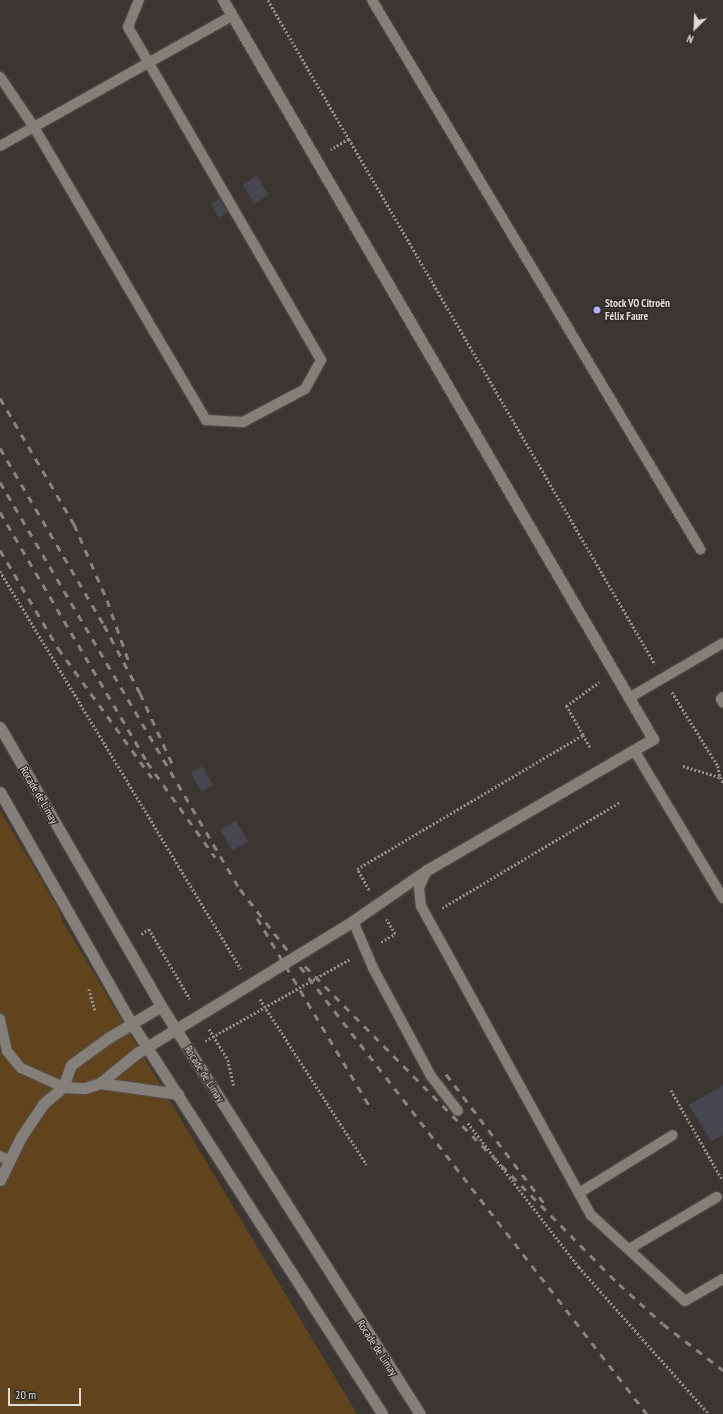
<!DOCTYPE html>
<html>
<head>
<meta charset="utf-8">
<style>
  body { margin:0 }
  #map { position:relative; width:723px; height:1414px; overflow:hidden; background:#3b3631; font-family:"PT Sans Narrow",sans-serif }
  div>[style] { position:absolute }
  .green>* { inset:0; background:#61431e }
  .building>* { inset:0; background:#46464e; transform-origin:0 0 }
  .path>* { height:2.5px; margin-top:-1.25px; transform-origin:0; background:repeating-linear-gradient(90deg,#948f8b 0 2px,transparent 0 4px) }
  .roads { filter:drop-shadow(0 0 1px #57524e) drop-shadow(0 0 1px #57524e) }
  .service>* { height:10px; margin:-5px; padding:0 5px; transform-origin:5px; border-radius:5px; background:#847f78 }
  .minor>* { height:11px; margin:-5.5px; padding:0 5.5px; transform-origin:5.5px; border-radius:5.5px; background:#847f78 }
  .secondary>* { height:11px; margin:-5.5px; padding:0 5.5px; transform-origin:5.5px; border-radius:5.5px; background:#847f78 }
  .rail>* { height:3px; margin-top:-1.5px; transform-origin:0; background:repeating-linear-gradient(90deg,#87837f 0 7px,transparent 0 14px) }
  .dots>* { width:11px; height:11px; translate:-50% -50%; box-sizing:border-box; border:2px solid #312c27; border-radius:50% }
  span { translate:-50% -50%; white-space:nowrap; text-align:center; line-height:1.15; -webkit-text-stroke:3px #312c27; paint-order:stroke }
  .poi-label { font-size:11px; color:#dfdbd8; font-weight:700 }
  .left { translate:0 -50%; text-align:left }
  .street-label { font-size:11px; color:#dfdbd8 }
  .north { position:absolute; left:675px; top:8px; width:40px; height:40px; -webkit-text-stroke:3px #312c27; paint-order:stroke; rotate:204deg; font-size:11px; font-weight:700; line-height:16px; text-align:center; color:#dfdbd8 }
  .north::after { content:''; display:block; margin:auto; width:14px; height:18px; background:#dfdbd8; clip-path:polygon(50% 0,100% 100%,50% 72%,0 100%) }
  .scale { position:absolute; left:8px; top:1388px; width:73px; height:18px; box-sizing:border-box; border:2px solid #dfdbd8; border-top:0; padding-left:5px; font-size:12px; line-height:14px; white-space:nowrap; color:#dfdbd8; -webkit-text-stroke:3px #312c27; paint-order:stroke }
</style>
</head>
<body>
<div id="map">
  <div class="green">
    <i style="clip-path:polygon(0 810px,59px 910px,62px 920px,357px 1414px,0 1414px)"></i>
  </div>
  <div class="building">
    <i style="left:257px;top:176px;width:22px;height:17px;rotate:58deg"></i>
    <i style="clip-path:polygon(219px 199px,228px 212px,219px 218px,211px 204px)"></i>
    <i style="left:202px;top:766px;width:22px;height:13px;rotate:60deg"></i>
    <i style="left:236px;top:821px;width:24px;height:18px;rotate:60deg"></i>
    <i style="clip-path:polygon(723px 1085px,723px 1135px,711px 1141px,689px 1105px)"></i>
  </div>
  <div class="path">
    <i style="left:268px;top:0;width:161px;rotate:59.8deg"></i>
    <i style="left:349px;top:139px;width:21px;rotate:149deg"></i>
    <i style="left:349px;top:139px;width:608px;rotate:59.76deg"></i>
    <i style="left:0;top:571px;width:465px;rotate:58.8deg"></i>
    <i style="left:672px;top:692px;width:87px;rotate:58.1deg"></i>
    <i style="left:718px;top:766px;width:11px;rotate:80deg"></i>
    <i style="left:583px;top:735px;width:34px;rotate:-120deg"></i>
    <i style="left:566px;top:706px;width:41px;rotate:-36deg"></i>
    <i style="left:683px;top:766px;width:39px;rotate:17deg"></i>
    <i style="left:720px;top:777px;width:6px;rotate:59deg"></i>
    <i style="left:369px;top:890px;width:24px;rotate:-120deg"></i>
    <i style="left:357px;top:869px;width:263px;rotate:-30.7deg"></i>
    <i style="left:583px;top:735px;width:14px;rotate:60deg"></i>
    <i style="left:442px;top:908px;width:207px;rotate:-30.8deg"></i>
    <i style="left:141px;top:934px;width:9px;rotate:-32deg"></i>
    <i style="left:149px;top:929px;width:81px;rotate:59.6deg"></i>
    <i style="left:381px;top:942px;width:16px;rotate:-30deg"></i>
    <i style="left:395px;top:934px;width:17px;rotate:-121deg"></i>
    <i style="left:89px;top:989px;width:22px;rotate:74deg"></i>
    <i style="left:260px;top:999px;width:197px;rotate:57.2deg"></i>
    <i style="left:209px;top:1029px;width:36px;rotate:58deg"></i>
    <i style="left:228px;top:1060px;width:26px;rotate:77deg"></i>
    <i style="left:205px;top:1041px;width:167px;rotate:-29.5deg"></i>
    <i style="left:671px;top:1090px;width:103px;rotate:60.2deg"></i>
    <i style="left:468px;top:1123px;width:182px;rotate:52.4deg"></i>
    <i style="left:579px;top:1267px;width:196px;rotate:48.5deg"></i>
  </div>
  <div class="roads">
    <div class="service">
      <i style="left:372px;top:0;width:640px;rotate:59.14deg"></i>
      <i style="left:0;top:77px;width:60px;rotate:55.8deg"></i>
      <i style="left:34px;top:127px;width:340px;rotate:59.6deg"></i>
      <i style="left:206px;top:420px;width:37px;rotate:3deg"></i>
      <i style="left:243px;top:422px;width:70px;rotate:-28deg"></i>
      <i style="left:305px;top:389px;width:33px;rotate:-61deg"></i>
      <i style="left:321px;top:360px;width:385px;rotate:-120.1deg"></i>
      <i style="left:128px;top:27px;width:29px;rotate:-68deg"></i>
      <i style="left:0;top:146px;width:266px;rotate:-29.3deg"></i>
      <i style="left:723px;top:697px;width:3px;rotate:135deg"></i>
      <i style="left:721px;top:699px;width:4px;rotate:63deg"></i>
      <i style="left:629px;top:698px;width:109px;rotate:-30.3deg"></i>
      <i style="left:634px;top:750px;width:173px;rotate:59deg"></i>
      <i style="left:427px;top:870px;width:20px;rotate:114deg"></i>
      <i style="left:419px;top:888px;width:18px;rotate:84deg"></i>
      <i style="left:421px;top:906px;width:353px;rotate:61.2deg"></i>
      <i style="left:591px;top:1215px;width:127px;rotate:42.5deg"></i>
      <i style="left:685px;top:1301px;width:44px;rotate:-30.1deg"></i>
      <i style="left:353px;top:921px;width:51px;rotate:66.9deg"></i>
      <i style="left:373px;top:968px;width:123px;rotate:61.8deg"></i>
      <i style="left:431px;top:1076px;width:44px;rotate:52.4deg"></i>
      <i style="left:0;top:1019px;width:33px;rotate:78deg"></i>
      <i style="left:7px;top:1051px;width:22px;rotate:51deg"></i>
      <i style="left:21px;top:1068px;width:46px;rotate:24.3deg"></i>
      <i style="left:0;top:1156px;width:11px;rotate:27deg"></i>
      <i style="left:579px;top:1193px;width:110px;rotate:-31.7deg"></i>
      <i style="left:629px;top:1249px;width:102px;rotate:-30.6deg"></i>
    </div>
    <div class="minor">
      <i style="left:100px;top:1083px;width:79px;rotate:8deg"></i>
      <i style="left:63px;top:1087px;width:22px;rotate:3deg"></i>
      <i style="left:85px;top:1088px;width:16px;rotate:-18deg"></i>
      <i style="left:100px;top:1083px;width:48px;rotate:-39deg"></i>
      <i style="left:137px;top:1053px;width:253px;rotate:-31.4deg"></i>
      <i style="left:353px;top:921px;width:90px;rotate:-34.6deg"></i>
      <i style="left:427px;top:870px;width:261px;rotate:-30.1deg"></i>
      <i style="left:653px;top:739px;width:855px;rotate:-120.19deg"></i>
      <i style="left:0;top:1180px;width:48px;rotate:-64deg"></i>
      <i style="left:21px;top:1137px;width:40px;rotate:-56deg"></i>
      <i style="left:43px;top:1104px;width:26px;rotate:-40deg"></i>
      <i style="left:63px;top:1087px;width:23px;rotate:-70deg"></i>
      <i style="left:71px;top:1065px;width:46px;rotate:-36.1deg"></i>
      <i style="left:108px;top:1038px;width:62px;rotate:-31.1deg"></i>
    </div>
    <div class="secondary">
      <i style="left:0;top:727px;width:322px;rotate:60deg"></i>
      <i style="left:161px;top:1006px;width:483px;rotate:57.6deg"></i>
      <i style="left:0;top:792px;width:267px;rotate:60.4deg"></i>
      <i style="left:132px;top:1024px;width:463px;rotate:57.3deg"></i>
    </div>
  </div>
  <div class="rail">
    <i style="left:0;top:398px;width:146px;rotate:59.6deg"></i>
    <i style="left:74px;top:524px;width:83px;rotate:66.5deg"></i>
    <i style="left:107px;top:600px;width:69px;rotate:70.5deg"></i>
    <i style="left:0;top:448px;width:205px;rotate:59.6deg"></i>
    <i style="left:104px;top:625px;width:77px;rotate:62.1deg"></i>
    <i style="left:140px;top:693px;width:82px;rotate:65.6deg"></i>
    <i style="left:0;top:482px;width:472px;rotate:59.5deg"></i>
    <i style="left:240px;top:889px;width:664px;rotate:52.22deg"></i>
    <i style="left:0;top:512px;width:290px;rotate:59.5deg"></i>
    <i style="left:147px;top:762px;width:117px;rotate:54.4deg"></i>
    <i style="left:0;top:550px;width:114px;rotate:59.4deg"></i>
    <i style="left:58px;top:648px;width:160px;rotate:54.1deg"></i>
    <i style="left:257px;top:918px;width:224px;rotate:59.1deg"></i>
    <i style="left:305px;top:966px;width:447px;rotate:45.4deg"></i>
    <i style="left:619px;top:1284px;width:59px;rotate:42.3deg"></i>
    <i style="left:663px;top:1324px;width:76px;rotate:37.5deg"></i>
    <i style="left:446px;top:1074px;width:162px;rotate:52.8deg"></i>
  </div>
  <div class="dots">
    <i style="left:597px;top:310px;background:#b0aefa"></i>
  </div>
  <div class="poi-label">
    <span class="left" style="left:605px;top:310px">Stock VO Citroën<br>Félix Faure</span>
  </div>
  <div class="street-label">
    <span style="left:39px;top:795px;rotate:60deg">Rocade de Limay</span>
    <span style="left:204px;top:1074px;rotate:58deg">Rocade de Limay</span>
    <span style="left:377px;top:1348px;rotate:57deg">Rocade de Limay</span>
  </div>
  <div class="north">N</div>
  <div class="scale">20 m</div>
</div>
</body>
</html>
